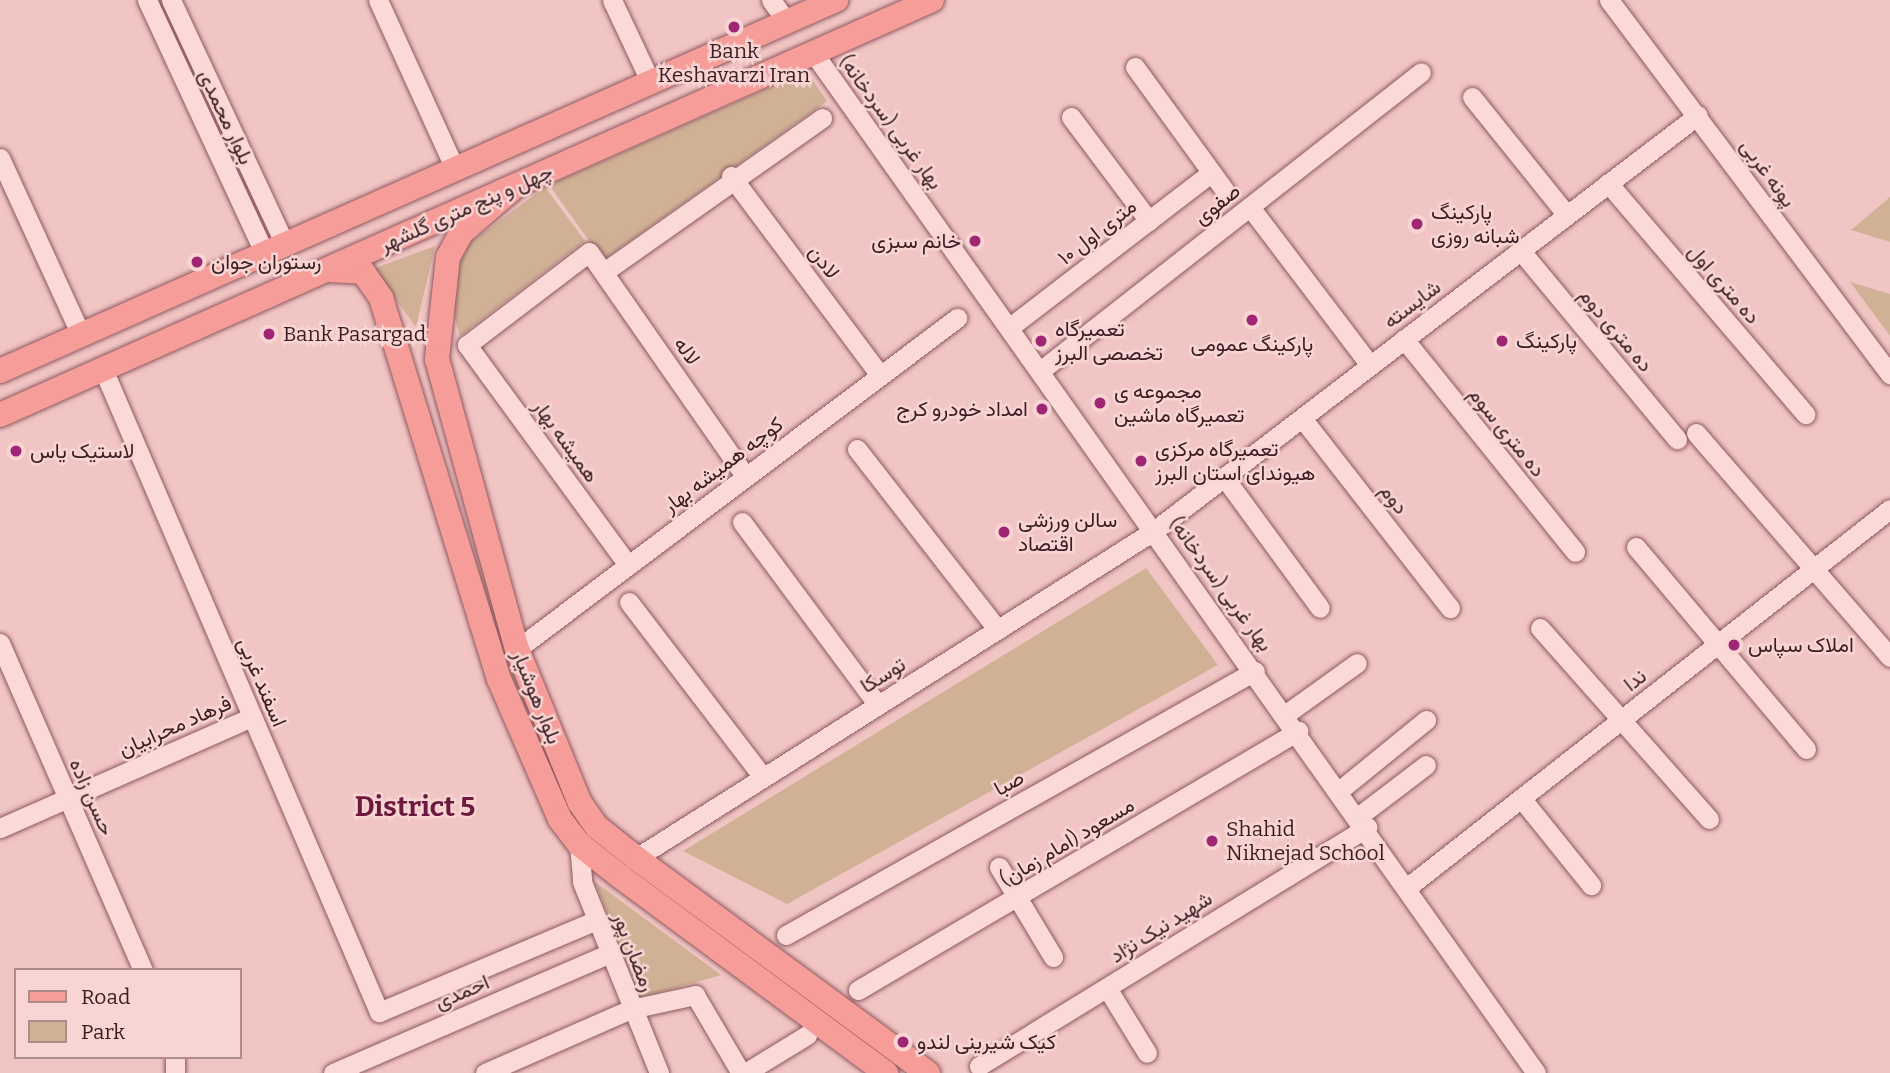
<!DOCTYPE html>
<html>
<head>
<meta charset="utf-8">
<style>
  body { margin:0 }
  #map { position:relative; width:1890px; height:1073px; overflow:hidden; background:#f1c5c3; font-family:Bitter,Vazirmatn,serif }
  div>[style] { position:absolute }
  .green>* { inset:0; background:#d0b196 }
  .roads { filter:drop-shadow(0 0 2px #8c585f) drop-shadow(0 0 2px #8c585f) }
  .minor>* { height:19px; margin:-9.5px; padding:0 9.5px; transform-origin:9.5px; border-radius:9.5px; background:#fbd9d7 }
  .major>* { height:24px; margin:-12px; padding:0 12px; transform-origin:12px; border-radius:12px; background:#f69c99 }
  .dots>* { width:19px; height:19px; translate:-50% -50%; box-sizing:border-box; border:4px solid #f8d5d3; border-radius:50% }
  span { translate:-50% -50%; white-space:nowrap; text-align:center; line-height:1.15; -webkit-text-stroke:5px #f8d5d3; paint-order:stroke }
  .poi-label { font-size:21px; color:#3b1d22 }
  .left { translate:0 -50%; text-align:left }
  .right { translate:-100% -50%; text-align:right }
  .street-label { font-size:21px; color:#3b1d22 }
  .district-label { font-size:28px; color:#6b1a3e; font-weight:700 }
  .legend { position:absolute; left:14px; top:968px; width:228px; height:91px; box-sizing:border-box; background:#f8d5d3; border:2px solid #ac8b8c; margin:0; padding:9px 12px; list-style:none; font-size:21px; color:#3b1d22 }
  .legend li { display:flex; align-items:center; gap:14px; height:35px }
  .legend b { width:35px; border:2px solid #ac8b8c }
</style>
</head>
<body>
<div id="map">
  <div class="green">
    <i style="clip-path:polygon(806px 71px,827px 101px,603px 260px,549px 185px)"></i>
    <i style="clip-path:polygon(545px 187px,585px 241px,460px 336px,451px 304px,456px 268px,468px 244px)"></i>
    <i style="clip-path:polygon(1890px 197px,1890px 242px,1851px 230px)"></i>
    <i style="clip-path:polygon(435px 246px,416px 327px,373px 269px)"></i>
    <i style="clip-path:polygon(1850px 282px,1890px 294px,1890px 336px)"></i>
    <i style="clip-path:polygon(1146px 568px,1218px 665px,787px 904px,683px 851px)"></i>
    <i style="clip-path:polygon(595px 882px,721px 975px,640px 998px)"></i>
  </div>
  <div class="roads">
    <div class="minor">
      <i style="left:147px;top:0;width:280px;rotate:65.1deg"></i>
      <i style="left:171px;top:0;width:270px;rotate:65deg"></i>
      <i style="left:378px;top:0;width:186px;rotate:65.5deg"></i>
      <i style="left:612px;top:0;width:92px;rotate:64.8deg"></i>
      <i style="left:771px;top:0;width:27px;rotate:54deg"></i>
      <i style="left:1609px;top:0;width:468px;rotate:53.1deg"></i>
      <i style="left:815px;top:55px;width:1247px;rotate:54.69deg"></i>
      <i style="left:1135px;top:67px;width:153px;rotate:54deg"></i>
      <i style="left:1472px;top:97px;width:151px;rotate:51.2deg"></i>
      <i style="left:1071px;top:117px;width:130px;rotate:53.1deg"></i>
      <i style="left:0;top:158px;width:195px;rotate:65.4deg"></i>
      <i style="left:731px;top:176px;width:249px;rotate:53.2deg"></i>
      <i style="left:1608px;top:183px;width:304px;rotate:49.5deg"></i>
      <i style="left:1250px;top:207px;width:198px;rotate:52.8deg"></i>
      <i style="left:1520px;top:250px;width:246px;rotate:50.3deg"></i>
      <i style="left:604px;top:272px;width:267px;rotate:-35.2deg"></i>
      <i style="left:1010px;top:327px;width:253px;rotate:-37.5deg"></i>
      <i style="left:1404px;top:339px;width:273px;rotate:51.2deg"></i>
      <i style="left:103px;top:369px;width:700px;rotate:66.77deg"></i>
      <i style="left:379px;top:1012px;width:237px;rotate:-22.9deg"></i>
      <i style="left:1040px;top:371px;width:484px;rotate:-38.1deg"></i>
      <i style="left:1302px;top:418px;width:241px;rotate:52.1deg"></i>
      <i style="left:1696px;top:433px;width:296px;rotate:49.1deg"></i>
      <i style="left:857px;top:449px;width:229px;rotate:52.1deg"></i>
      <i style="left:1224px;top:477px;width:162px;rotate:53.8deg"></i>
      <i style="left:742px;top:522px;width:228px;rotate:53.4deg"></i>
      <i style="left:1636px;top:547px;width:264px;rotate:49.9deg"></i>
      <i style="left:628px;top:565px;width:273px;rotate:-126.2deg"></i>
      <i style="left:467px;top:345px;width:153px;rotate:-37.3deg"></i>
      <i style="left:589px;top:252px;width:274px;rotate:55.1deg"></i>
      <i style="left:629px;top:602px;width:220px;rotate:52.6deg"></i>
      <i style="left:1540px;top:628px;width:255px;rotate:48.5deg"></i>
      <i style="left:0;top:643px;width:357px;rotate:66.4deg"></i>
      <i style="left:517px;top:649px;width:551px;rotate:-36.95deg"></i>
      <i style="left:1286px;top:714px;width:87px;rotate:-35.7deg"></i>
      <i style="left:1340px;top:790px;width:111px;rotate:-39.1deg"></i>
      <i style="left:1521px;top:798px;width:112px;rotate:51.2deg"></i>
      <i style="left:1359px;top:816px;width:84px;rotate:-37.3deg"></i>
      <i style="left:0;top:828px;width:275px;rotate:-23.8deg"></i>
      <i style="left:579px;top:844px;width:38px;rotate:85deg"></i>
      <i style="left:582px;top:882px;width:206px;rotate:68deg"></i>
      <i style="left:636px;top:858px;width:614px;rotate:-32.29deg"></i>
      <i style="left:1155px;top:530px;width:683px;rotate:-37.39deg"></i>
      <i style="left:999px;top:867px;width:105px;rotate:59deg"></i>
      <i style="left:1409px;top:886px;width:611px;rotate:-38.09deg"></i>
      <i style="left:786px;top:935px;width:538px;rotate:-29.38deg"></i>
      <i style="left:1107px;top:988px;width:76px;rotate:58.4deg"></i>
      <i style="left:858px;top:990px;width:511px;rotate:-30.48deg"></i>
      <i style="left:979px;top:1066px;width:456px;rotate:-31.6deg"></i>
      <i style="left:175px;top:1073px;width:16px;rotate:-90deg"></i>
      <i style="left:333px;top:1073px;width:302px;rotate:-23.4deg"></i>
      <i style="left:485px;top:1073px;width:159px;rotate:-23.7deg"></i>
      <i style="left:631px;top:1009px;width:66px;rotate:-12.3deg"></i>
      <i style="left:695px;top:995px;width:91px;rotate:59.5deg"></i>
      <i style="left:745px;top:1073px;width:73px;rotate:-31.5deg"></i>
    </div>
    <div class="major">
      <i style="left:517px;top:185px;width:74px;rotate:139.4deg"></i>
      <i style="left:461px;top:233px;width:27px;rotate:118deg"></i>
      <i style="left:448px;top:257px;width:103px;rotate:96.2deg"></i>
      <i style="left:437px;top:359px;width:301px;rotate:74.6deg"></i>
      <i style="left:517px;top:649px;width:166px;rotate:67.8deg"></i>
      <i style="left:580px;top:803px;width:29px;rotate:55deg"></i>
      <i style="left:597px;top:827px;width:50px;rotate:38.5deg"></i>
      <i style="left:636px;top:858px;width:363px;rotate:36.4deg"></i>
      <i style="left:329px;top:270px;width:34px;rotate:3deg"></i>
      <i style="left:363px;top:272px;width:32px;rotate:55deg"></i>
      <i style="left:381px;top:298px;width:399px;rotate:72.8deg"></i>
      <i style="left:499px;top:679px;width:153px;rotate:66.5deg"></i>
      <i style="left:560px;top:819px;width:31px;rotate:53deg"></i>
      <i style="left:579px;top:844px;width:53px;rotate:38.2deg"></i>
      <i style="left:621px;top:877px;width:330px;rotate:36.5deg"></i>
      <i style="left:0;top:371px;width:915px;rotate:-23.93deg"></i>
      <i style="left:0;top:415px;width:1020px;rotate:-24deg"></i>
    </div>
  </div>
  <div class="dots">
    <i style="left:734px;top:27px;background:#9f2575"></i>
    <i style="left:1417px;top:224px;background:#9f2575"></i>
    <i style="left:975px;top:241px;background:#9f2575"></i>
    <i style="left:197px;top:262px;background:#9f2575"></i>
    <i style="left:1252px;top:320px;background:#9f2575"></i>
    <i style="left:269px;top:334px;background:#9f2575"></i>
    <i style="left:1041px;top:341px;background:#9f2575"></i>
    <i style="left:1502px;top:341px;background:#9f2575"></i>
    <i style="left:1100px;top:403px;background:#9f2575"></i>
    <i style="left:1042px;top:409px;background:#9f2575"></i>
    <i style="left:16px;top:451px;background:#9f2575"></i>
    <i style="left:1141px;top:461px;background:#9f2575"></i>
    <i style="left:1004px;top:532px;background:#9f2575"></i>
    <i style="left:1734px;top:645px;background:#9f2575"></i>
    <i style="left:1212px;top:841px;background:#9f2575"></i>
    <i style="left:903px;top:1042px;background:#9f2575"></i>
  </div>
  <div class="poi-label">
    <span style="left:734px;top:63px">Bank<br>Keshavarzi Iran</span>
    <span class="left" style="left:1431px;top:224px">پارکینگ<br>شبانه روزی</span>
    <span class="right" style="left:961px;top:241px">خانم سبزی</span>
    <span class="left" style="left:211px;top:262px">رستوران جوان</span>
    <span class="left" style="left:1055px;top:341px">تعمیرگاه<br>تخصصی البرز</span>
    <span class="left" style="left:283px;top:334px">Bank Pasargad</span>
    <span class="left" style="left:1516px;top:341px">پارکینگ</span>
    <span style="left:1252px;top:344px">پارکینگ عمومی</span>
    <span class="left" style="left:1114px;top:403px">مجموعه ی<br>تعمیرگاه ماشین</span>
    <span class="right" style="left:1028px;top:409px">امداد خودرو کرج</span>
    <span class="left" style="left:1155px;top:461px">تعمیرگاه مرکزی<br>هیوندای استان البرز</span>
    <span class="left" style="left:30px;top:451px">لاستیک یاس</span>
    <span class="left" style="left:1018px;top:532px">سالن ورزشی<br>اقتصاد</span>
    <span class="left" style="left:1748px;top:645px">املاک سپاس</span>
    <span class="left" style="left:1226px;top:841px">Shahid<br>Niknejad School</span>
    <span class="left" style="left:917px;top:1042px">کیک شیرینی لندو</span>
  </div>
  <div class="street-label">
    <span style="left:226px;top:117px;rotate:65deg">بلوار محمدی</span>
    <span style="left:891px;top:122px;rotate:54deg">بهار غربی (سردخانه)</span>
    <span style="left:1768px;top:173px;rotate:54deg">پونه غربی</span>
    <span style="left:1217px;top:204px;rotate:-38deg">صفوی</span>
    <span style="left:466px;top:208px;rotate:-24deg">چهل و پنج متری گلشهر</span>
    <span style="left:1097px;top:232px;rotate:-38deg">۱۰ متری اول</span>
    <span style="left:824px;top:262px;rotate:53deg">لادن</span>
    <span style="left:1724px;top:284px;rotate:49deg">ده متری اول</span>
    <span style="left:1412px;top:304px;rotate:-37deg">شایسته</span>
    <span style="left:1616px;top:330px;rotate:50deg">ده متری دوم</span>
    <span style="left:687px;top:351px;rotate:55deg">لاله</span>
    <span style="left:1507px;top:432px;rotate:51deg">ده متری سوم</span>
    <span style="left:566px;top:441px;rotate:54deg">همیشه بهار</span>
    <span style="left:723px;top:465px;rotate:-37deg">کوچه همیشه بهار</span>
    <span style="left:1394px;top:499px;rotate:52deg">دوم</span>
    <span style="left:1221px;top:584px;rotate:54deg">بهار غربی (سردخانه)</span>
    <span style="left:883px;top:675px;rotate:-32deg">توسکا</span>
    <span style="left:1635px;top:680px;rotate:-38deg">ندا</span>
    <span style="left:262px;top:682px;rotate:67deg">اسفند غربی</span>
    <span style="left:537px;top:697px;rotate:68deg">بلوار هوشیار</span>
    <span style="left:175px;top:726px;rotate:-24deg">فرهاد محرابیان</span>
    <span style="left:1009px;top:783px;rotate:-29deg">صبا</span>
    <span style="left:92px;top:797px;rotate:66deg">حسن زاده</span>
    <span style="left:1067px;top:842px;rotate:-31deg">مسعود (امام زمان)</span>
    <span style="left:1161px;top:927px;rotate:-32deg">شهید نیک نژاد</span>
    <span style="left:634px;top:952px;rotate:69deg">رمضان پور</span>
    <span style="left:462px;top:992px;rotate:-23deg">احمدی</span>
  </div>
  <div class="district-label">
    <span style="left:415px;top:807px">District 5</span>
  </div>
  <ul class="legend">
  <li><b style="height:9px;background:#f69c99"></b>Road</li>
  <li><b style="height:19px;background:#d0b196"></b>Park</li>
  </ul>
</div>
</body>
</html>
